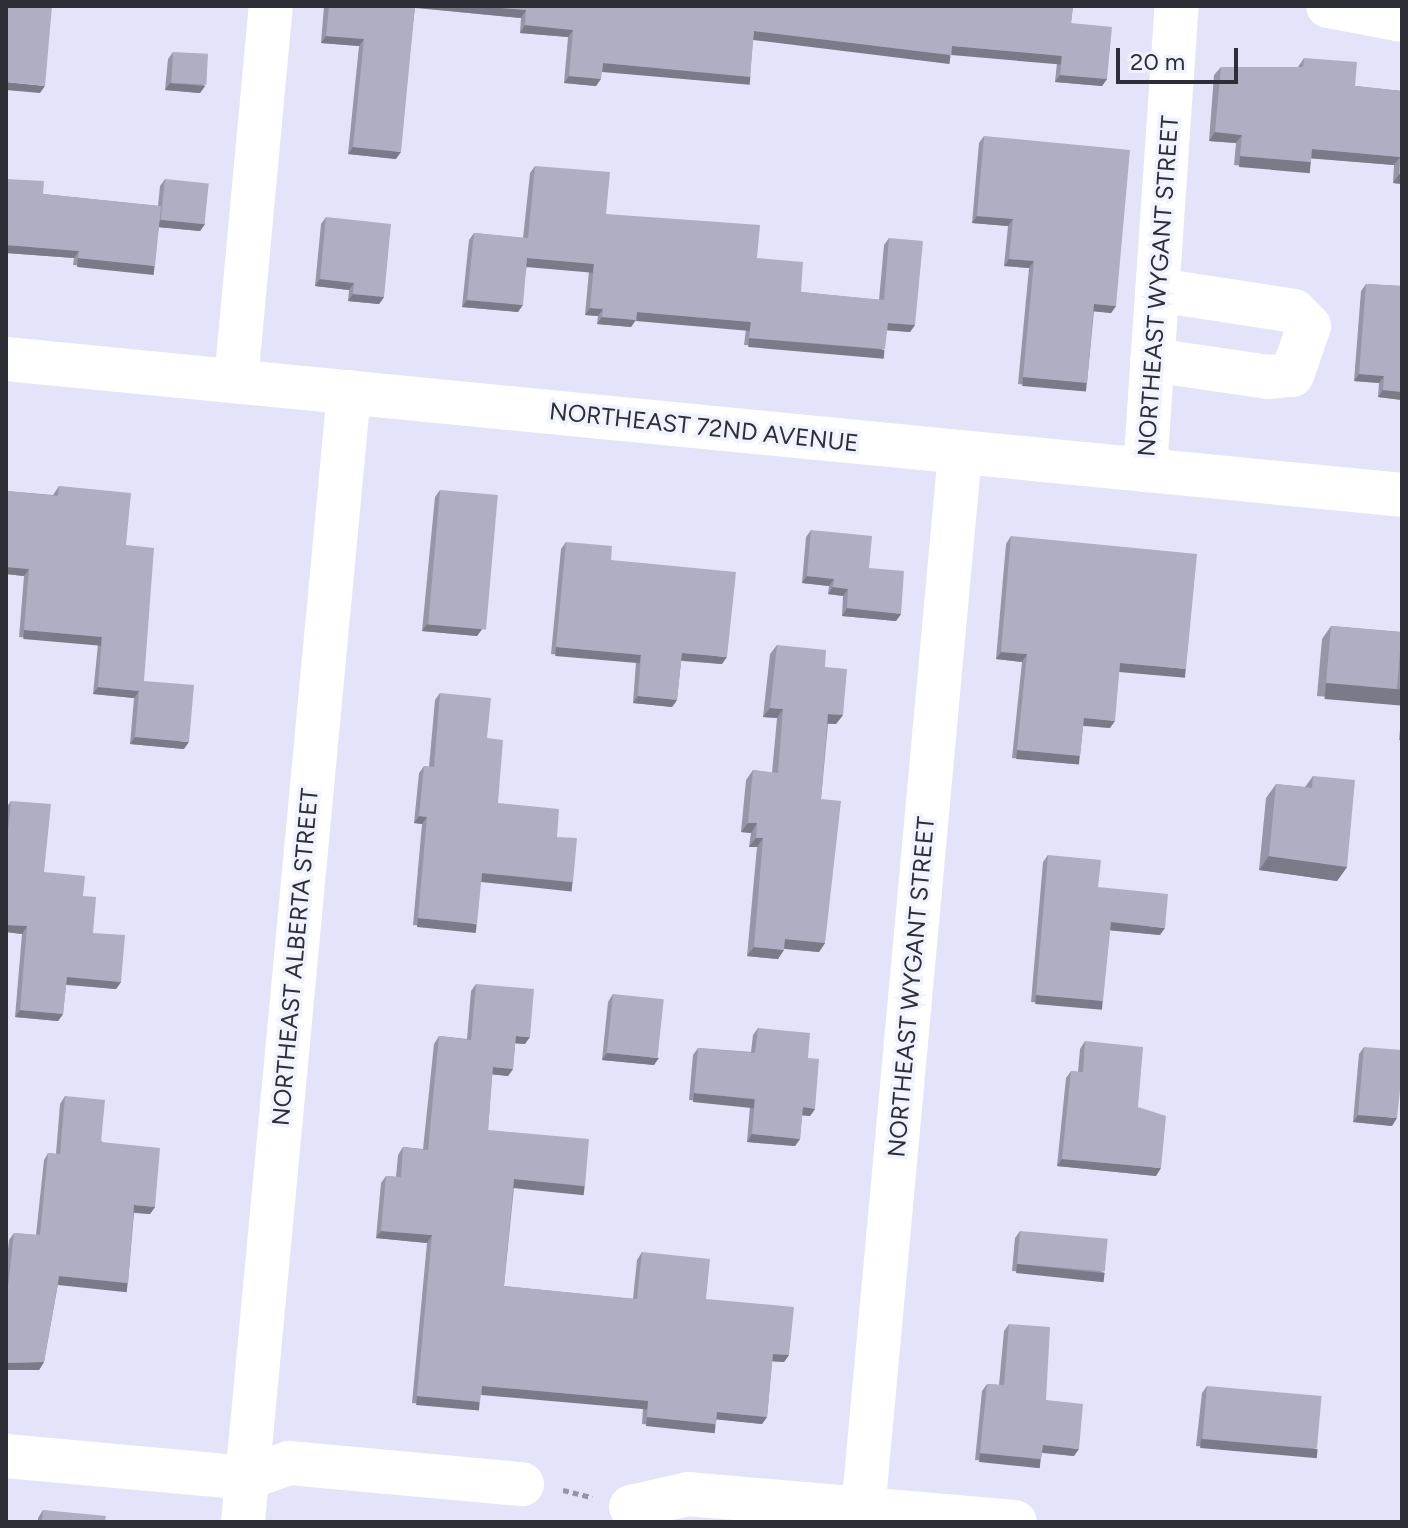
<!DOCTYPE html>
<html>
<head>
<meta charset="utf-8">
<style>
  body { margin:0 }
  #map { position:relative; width:1408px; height:1528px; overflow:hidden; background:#e3e4f9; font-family:Figtree,sans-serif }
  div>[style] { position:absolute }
  .path>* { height:5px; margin-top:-2.5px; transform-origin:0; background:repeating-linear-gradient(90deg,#9596a5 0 6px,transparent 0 10px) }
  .minor>* { height:44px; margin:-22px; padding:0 22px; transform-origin:22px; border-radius:22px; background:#fff }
  .wall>* { inset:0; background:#9696a8 }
  .shaded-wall>* { inset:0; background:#7a7a88; transform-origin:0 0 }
  .building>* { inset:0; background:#aeafc3; transform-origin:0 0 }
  span { translate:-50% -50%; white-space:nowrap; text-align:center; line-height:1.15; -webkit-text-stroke:7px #f1f2ff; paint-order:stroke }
  .street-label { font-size:24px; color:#2e2e36 }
  .frame { position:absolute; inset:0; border:8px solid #2e2e36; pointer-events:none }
  .scale { position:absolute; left:1116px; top:48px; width:122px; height:36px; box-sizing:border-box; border:4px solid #2e2e36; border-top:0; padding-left:10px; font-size:24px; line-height:28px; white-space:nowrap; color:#2e2e36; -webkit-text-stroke:6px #f1f2ff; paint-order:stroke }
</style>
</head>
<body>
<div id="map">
  <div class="path">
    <i style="left:563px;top:1490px;width:30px;rotate:14deg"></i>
  </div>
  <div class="minor">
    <i style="left:1328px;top:6px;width:75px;rotate:10.7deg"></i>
    <i style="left:6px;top:359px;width:1403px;rotate:5.56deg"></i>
    <i style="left:1152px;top:360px;width:117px;rotate:8.3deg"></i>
    <i style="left:1268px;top:377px;width:24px;rotate:-5deg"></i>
    <i style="left:1292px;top:375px;width:52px;rotate:-70.9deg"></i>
    <i style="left:1309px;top:326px;width:21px;rotate:-135deg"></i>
    <i style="left:1294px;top:311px;width:138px;rotate:-171.2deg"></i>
    <i style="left:236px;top:381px;width:377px;rotate:-84.7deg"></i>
    <i style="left:1145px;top:470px;width:465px;rotate:-86.1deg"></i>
    <i style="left:6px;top:1456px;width:242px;rotate:5.2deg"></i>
    <i style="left:247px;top:1478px;width:45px;rotate:-19.7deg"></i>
    <i style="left:289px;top:1463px;width:234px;rotate:5.2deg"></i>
    <i style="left:631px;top:1507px;width:58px;rotate:-12.8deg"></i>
    <i style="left:688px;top:1494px;width:328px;rotate:4.9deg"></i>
    <i style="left:243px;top:1522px;width:1135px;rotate:-84.64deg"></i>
    <i style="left:862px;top:1522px;width:1073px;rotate:-84.76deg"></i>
  </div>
  <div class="wall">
    <i style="clip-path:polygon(324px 6px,1073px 6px,1071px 23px,1107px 79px,1102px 86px,1055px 82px,1057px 63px,951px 53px,946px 62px,753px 38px,750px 77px,745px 84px,602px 71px,596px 86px,564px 83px,568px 37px,520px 33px,521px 18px,415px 8px,396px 159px,348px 154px,359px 46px,321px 43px)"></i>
    <i style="clip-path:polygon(173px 52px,205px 86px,200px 93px,165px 90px,168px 59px)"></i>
    <i style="clip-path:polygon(1304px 58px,1355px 86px,1402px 91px,1402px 184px,1393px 183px,1394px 165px,1311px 158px,1311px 162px,1305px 171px,1234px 165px,1236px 143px,1209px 141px,1214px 75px,1221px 67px,1298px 67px)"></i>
    <i style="clip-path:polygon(984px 136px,1116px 306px,1111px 313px,1094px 311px,1087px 383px,1082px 390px,1018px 384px,1029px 268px,1004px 266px,1008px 226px,972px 223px,979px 143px)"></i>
    <i style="clip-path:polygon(535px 166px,606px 214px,757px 258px,801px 292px,879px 300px,884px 245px,889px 238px,915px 325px,910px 332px,887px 330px,880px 356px,744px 345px,746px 329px,636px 319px,631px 327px,597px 324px,598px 316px,585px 315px,589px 271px,527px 265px,518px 312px,462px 307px,469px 240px,474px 233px,523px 238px,530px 173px)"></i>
    <i style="clip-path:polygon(6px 179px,43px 194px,158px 206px,160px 186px,165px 179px,205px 224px,200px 231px,159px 227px,150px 273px,73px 265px,74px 258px,6px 253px)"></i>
    <i style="clip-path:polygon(326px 217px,384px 297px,379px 304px,348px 301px,349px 290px,315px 286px,321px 224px)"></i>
    <i style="clip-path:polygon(1366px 284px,1402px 286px,1402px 400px,1378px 397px,1379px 383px,1354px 381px,1361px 291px)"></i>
    <i style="clip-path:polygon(59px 486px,126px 545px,144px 681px,184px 749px,130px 744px,134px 698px,93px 694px,98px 644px,19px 637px,24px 576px,6px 574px,6px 491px,53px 495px)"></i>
    <i style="clip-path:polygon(440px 490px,482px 629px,477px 636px,422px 631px,435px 497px)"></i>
    <i style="clip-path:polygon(811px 530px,869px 568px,901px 614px,896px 621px,842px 616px,843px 596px,828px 594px,829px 586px,802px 583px,806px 537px)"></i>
    <i style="clip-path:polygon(1011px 536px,1181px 676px,1119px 671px,1110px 728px,1083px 726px,1080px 756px,1075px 764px,1012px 758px,1022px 662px,996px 659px,1006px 544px)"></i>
    <i style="clip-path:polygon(566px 542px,611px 560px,722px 664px,681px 661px,677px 700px,672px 707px,633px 703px,636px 662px,551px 654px,561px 549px)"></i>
    <i style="clip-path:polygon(1331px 626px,1402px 632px,1402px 703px,1317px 696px,1322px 639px)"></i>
    <i style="clip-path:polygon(777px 645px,825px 667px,843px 715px,836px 724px,828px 724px,821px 799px,825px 943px,819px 952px,784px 949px,778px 959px,747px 956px,757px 847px,749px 847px,751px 833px,741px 832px,746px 780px,753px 770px,772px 773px,777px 718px,763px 717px,770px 654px)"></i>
    <i style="clip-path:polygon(440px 693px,487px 738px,498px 803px,557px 837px,573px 882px,568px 889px,481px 880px,472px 931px,413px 925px,422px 824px,414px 823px,419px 773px,424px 766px,429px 767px,435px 700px)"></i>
    <i style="clip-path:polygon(1402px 708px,1402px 740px,1399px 740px)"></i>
    <i style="clip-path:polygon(1313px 776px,1347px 867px,1337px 881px,1259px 870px,1266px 798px,1276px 784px,1305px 787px)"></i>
    <i style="clip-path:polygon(11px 801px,44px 872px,83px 896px,93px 933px,121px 982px,116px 989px,66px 985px,63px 1014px,58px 1021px,15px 1017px,22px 934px,6px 932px,6px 808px)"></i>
    <i style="clip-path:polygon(1048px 855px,1098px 887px,1160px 935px,1110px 930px,1098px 1008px,1031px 1002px,1043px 862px)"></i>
    <i style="clip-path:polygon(476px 984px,525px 1044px,515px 1043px,513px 1069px,508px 1076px,492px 1074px,488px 1130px,585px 1186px,580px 1193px,514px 1187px,504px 1286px,633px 1299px,637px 1260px,642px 1252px,706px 1299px,789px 1355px,784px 1362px,772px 1361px,767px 1417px,762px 1424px,717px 1419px,711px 1431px,642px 1424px,643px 1408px,481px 1393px,475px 1409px,412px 1403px,427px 1243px,376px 1238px,381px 1183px,386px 1176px,396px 1177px,398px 1155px,403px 1147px,423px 1149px,434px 1044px,439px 1036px,467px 1039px,471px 991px)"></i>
    <i style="clip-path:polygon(613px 994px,654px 1065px,602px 1060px,608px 1002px)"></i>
    <i style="clip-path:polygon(758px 1028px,808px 1058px,815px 1109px,810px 1116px,802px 1115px,800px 1139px,795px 1146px,747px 1142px,750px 1106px,689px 1100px,693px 1055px,698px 1048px,751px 1052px,753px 1035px)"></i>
    <i style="clip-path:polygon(1085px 1041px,1156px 1176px,1057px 1166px,1066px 1078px,1071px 1071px,1078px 1072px,1080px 1049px)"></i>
    <i style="clip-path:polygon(1364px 1047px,1392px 1126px,1353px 1122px,1359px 1054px)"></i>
    <i style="clip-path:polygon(65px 1096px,155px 1207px,150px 1214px,134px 1213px,128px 1283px,123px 1290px,58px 1284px,44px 1362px,39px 1370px,6px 1370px,6px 1267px,9px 1240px,14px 1233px,36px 1235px,44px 1160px,48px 1153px,56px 1154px,60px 1104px)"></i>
    <i style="clip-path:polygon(1020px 1231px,1105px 1273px,1100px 1280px,1012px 1271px,1015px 1238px)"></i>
    <i style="clip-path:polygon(1009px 1324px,1046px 1400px,1074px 1456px,1042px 1453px,1041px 1459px,1036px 1466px,975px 1460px,982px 1391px,987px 1384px,999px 1385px,1004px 1331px)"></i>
    <i style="clip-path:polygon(1207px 1386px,1317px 1450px,1312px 1457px,1196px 1446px,1202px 1393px)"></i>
    <i style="clip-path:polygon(43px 1510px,105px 1522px,38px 1522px,38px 1518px)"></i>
  </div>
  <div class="shaded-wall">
    <i style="clip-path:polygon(411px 6px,479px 6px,526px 10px,521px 18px,410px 7px)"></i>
    <i style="clip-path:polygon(525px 25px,573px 30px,568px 37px,520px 33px)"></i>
    <i style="left:754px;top:31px;width:198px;height:9px;rotate:7deg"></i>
    <i style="clip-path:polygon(326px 36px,364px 39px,359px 46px,321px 43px)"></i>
    <i style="left:952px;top:46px;width:110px;height:9px;rotate:5deg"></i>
    <i style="left:603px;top:63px;width:148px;height:9px;rotate:5deg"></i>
    <i style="clip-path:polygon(1060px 75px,1107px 79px,1102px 86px,1055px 82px)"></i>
    <i style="clip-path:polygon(569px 76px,601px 79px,596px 86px,564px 83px)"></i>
    <i style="clip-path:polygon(6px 82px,45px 86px,40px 93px,6px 90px)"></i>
    <i style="clip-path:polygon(170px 83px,205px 86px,200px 93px,165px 90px)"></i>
    <i style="clip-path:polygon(1215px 132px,1242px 135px,1236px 143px,1209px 141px)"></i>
    <i style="clip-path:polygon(353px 147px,401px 152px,396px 159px,348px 154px)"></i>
    <i style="clip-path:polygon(1312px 149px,1400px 157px,1394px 165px,1306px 158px)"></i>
    <i style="left:1240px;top:156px;width:71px;height:11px;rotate:5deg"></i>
    <i style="clip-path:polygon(1399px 174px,1402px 175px,1402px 184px,1393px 183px)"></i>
    <i style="clip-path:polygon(977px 216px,1013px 219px,1008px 226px,972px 223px)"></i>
    <i style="clip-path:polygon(161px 220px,205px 224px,200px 231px,156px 227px)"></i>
    <i style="clip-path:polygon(6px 245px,79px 251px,74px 258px,6px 253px)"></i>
    <i style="left:78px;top:258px;width:77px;height:9px;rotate:6deg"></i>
    <i style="left:527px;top:258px;width:67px;height:9px;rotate:5deg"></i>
    <i style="clip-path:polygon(1009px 259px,1034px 261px,1029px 268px,1004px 266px)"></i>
    <i style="clip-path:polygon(320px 279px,354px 283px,349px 290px,315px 286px)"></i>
    <i style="clip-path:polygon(353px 294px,384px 297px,379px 304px,348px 301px)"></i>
    <i style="clip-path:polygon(467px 300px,523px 305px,518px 312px,462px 307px)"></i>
    <i style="clip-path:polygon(1094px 304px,1116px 306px,1111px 313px,1089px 311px)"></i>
    <i style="clip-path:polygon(590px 308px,603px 309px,598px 316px,585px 315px)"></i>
    <i style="left:637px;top:312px;width:114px;height:9px;rotate:5deg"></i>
    <i style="clip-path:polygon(602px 317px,636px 320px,631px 327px,597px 324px)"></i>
    <i style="clip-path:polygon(888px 323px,915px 325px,910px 332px,883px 330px)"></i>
    <i style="left:749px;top:338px;width:136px;height:9px;rotate:5deg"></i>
    <i style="clip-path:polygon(1359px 374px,1384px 376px,1379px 383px,1354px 381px)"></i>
    <i style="left:1023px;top:377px;width:64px;height:9px;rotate:5deg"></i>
    <i style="clip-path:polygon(1383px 390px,1402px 392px,1402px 400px,1378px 397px)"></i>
    <i style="clip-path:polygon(6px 567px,29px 569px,24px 576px,6px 574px)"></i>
    <i style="clip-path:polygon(807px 576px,834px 579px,829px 586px,802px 583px)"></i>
    <i style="clip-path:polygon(833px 587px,848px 589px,843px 596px,828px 594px)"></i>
    <i style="clip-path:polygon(847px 608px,901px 614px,896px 621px,842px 616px)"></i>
    <i style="clip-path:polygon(427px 624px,482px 629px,477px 636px,422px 631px)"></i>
    <i style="left:24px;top:630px;width:78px;height:9px;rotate:5deg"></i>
    <i style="left:556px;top:647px;width:85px;height:9px;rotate:5deg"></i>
    <i style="clip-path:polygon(1001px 652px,1027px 654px,1022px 662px,996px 659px)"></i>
    <i style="clip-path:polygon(682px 653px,727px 657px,722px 664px,677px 660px)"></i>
    <i style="left:1120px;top:663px;width:66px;height:9px;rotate:5deg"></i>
    <i style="left:1326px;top:683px;width:76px;height:16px;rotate:5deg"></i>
    <i style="clip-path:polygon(98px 687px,139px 691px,134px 698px,93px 694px)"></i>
    <i style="clip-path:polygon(638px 696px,677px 700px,672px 707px,633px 703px)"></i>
    <i style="clip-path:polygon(770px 708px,783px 709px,777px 718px,763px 717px)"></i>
    <i style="clip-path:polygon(828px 714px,843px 715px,836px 724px,822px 723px)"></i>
    <i style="clip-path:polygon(1084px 718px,1115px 721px,1110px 728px,1079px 725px)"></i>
    <i style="clip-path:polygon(135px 737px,189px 742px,184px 749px,130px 744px)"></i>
    <i style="left:1017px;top:750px;width:63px;height:9px;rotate:5deg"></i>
    <i style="clip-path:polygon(419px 816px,427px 817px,422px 824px,414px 823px)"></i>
    <i style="clip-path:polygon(748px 823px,757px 823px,751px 833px,741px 832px)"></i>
    <i style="clip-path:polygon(756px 838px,763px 838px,757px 847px,749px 847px)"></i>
    <i style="clip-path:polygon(1269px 856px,1347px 867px,1337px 881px,1259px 870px)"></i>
    <i style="left:482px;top:873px;width:91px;height:9px;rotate:6deg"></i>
    <i style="left:418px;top:918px;width:59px;height:9px;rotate:6deg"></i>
    <i style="clip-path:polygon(1111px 922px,1165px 928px,1160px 935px,1106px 930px)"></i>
    <i style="clip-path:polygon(6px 925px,27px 926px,22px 934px,6px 932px)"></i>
    <i style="clip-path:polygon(785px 939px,825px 943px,819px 952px,779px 948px)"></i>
    <i style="clip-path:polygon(754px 947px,784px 950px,778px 959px,747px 956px)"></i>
    <i style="clip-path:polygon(67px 977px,121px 982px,116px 989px,62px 984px)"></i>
    <i style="left:1036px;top:995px;width:67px;height:9px;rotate:5deg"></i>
    <i style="clip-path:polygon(20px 1010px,63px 1014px,58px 1021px,15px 1017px)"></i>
    <i style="clip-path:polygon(516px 1036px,530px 1037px,525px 1044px,511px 1043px)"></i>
    <i style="clip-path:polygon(607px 1053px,659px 1058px,654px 1065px,602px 1060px)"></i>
    <i style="clip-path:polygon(493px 1067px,513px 1069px,508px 1076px,488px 1074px)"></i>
    <i style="left:694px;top:1093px;width:61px;height:9px;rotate:6deg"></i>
    <i style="clip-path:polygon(803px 1107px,815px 1109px,810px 1116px,798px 1115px)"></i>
    <i style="clip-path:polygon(1358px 1115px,1397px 1118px,1392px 1126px,1353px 1122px)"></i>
    <i style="clip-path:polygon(752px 1134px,800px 1139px,795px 1146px,747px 1142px)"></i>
    <i style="clip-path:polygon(1062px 1159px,1161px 1168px,1156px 1176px,1057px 1166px)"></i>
    <i style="left:514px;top:1179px;width:71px;height:9px;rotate:6deg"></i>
    <i style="clip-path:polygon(134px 1205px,155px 1207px,150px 1214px,129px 1212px)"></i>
    <i style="clip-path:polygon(381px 1231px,432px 1235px,427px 1243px,376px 1238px)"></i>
    <i style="left:1017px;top:1264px;width:88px;height:9px;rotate:6deg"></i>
    <i style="left:59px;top:1276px;width:69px;height:9px;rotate:6deg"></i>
    <i style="clip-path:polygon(773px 1354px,789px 1355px,784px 1362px,768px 1361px)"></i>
    <i style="clip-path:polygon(44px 1362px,39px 1370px,6px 1370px,6px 1363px)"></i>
    <i style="left:482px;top:1386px;width:167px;height:9px;rotate:5deg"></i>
    <i style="left:417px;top:1396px;width:63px;height:9px;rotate:5deg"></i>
    <i style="clip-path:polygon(717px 1412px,767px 1417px,762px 1424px,712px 1419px)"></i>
    <i style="left:647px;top:1417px;width:69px;height:9px;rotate:6deg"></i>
    <i style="left:1201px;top:1439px;width:117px;height:9px;rotate:5deg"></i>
    <i style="clip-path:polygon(1043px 1445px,1079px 1449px,1074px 1456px,1038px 1452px)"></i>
    <i style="left:980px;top:1453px;width:61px;height:9px;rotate:6deg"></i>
  </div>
  <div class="building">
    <i style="clip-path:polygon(6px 6px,52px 6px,45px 86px,6px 82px)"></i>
    <i style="clip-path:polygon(329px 6px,415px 6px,401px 152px,353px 147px,364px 39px,326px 36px)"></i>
    <i style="clip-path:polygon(479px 6px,1073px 6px,1071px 23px,1112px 27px,1107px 79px,1060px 75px,1062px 56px,952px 46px,951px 55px,754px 31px,750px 77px,603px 63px,601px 79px,569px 76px,573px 30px,525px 25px,526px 10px)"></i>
    <i style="left:173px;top:52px;width:35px;height:31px;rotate:3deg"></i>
    <i style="clip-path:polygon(1304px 58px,1357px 62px,1355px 86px,1402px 91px,1402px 175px,1399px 174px,1400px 157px,1312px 149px,1311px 162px,1240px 156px,1242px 135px,1215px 132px,1221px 67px,1303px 67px)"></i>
    <i style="clip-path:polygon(984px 136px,1130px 150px,1116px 306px,1094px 304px,1087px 383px,1023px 377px,1034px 261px,1009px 259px,1013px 219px,977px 216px)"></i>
    <i style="clip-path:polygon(535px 166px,610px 172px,606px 214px,760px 225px,757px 258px,803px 262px,801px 292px,884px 300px,889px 238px,923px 241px,915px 325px,888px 323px,885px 349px,749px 338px,751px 322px,637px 312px,636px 320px,602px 317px,603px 309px,590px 308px,594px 264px,527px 258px,523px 305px,467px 300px,474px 233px,528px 238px)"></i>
    <i style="clip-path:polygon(6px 179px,44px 181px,43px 194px,161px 206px,155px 266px,78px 258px,79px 251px,6px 245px)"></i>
    <i style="left:165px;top:179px;width:44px;height:41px;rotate:6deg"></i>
    <i style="clip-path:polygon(326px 217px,391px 224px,384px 297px,353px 294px,354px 283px,320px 279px)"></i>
    <i style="clip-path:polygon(1366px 284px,1402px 286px,1402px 392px,1383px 390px,1384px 376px,1359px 374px)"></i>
    <i style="clip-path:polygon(59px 486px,131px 493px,126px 545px,154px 548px,144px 681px,194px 685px,189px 742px,135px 737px,139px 691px,98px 687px,102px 637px,24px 630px,29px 569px,6px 567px,6px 491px,58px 496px)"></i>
    <i style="left:440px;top:490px;width:58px;height:135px;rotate:5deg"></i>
    <i style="clip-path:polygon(811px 530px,872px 536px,869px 568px,904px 571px,901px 614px,847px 608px,848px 589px,833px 587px,834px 579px,807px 576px)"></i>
    <i style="clip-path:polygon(1011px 536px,1197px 554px,1186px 669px,1120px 663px,1115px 721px,1084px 718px,1080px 756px,1017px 750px,1027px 654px,1001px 652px)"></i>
    <i style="clip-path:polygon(566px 542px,612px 546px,611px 560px,736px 572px,727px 657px,682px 653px,677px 700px,638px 696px,641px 655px,556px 647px)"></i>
    <i style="left:1331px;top:626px;width:71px;height:57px;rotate:5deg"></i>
    <i style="clip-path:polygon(777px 645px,826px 650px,825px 667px,847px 669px,843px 715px,828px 714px,821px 799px,841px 801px,825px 943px,785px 939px,784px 950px,754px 947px,763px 838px,756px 838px,757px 823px,748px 823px,753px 770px,778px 773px,783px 709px,770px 708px)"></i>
    <i style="clip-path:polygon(440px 693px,491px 698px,487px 738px,503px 740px,498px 803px,559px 809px,557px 837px,577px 838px,573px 882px,482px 873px,477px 924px,418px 918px,427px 817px,419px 816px,424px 766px,434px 767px)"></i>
    <i style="clip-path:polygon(1313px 776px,1355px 780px,1347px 867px,1269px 856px,1276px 784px,1312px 788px)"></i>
    <i style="clip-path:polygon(11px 801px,51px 804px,44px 872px,85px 876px,83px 896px,96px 897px,93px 933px,125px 935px,121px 982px,67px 977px,63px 1014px,20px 1010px,27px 926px,6px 925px,6px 849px)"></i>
    <i style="clip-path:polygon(1048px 855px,1101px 860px,1098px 887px,1168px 894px,1165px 928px,1111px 922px,1103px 1001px,1036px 995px)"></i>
    <i style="clip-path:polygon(476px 984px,534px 989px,530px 1037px,516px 1036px,513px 1069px,493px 1067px,488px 1130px,589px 1139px,585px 1186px,514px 1179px,504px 1286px,637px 1299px,642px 1252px,710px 1259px,706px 1299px,794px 1307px,789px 1355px,773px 1354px,767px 1417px,717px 1412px,716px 1424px,647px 1417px,648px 1401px,482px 1386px,480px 1402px,417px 1396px,432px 1235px,381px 1231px,386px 1176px,401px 1177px,403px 1147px,428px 1150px,439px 1036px,471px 1040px)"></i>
    <i style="left:613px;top:994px;width:51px;height:59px;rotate:6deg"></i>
    <i style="clip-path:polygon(758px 1028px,810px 1033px,808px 1058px,819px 1059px,815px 1109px,803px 1107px,800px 1139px,752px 1134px,755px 1099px,694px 1093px,698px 1048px,755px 1053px)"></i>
    <i style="clip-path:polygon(1085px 1041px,1143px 1047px,1138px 1107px,1166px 1116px,1161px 1168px,1062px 1159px,1071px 1071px,1083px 1072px)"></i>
    <i style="clip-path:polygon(1364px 1047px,1402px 1050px,1402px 1072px,1397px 1118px,1358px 1115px)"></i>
    <i style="clip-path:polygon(65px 1096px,105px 1100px,101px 1142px,160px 1148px,155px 1207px,134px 1205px,128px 1283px,59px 1276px,44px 1362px,6px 1363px,6px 1296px,7px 1296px,14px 1233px,40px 1235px,48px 1153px,60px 1154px)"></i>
    <i style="left:1020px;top:1231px;width:88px;height:33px;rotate:5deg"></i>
    <i style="clip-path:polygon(1009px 1324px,1050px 1327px,1046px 1400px,1083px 1404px,1079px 1449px,1043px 1445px,1041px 1459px,980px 1453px,987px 1384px,1004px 1385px)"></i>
    <i style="left:1207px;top:1386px;width:115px;height:53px;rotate:5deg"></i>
    <i style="clip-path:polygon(43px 1510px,106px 1516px,105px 1522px,42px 1522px)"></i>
  </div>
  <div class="street-label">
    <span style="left:1158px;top:286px;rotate:-86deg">NORTHEAST WYGANT STREET</span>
    <span style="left:704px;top:427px;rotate:6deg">NORTHEAST 72ND AVENUE</span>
    <span style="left:295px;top:957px;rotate:-85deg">NORTHEAST ALBERTA STREET</span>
    <span style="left:911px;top:987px;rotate:-85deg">NORTHEAST WYGANT STREET</span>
  </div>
  <div class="frame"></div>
  <div class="scale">20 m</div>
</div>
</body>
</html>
